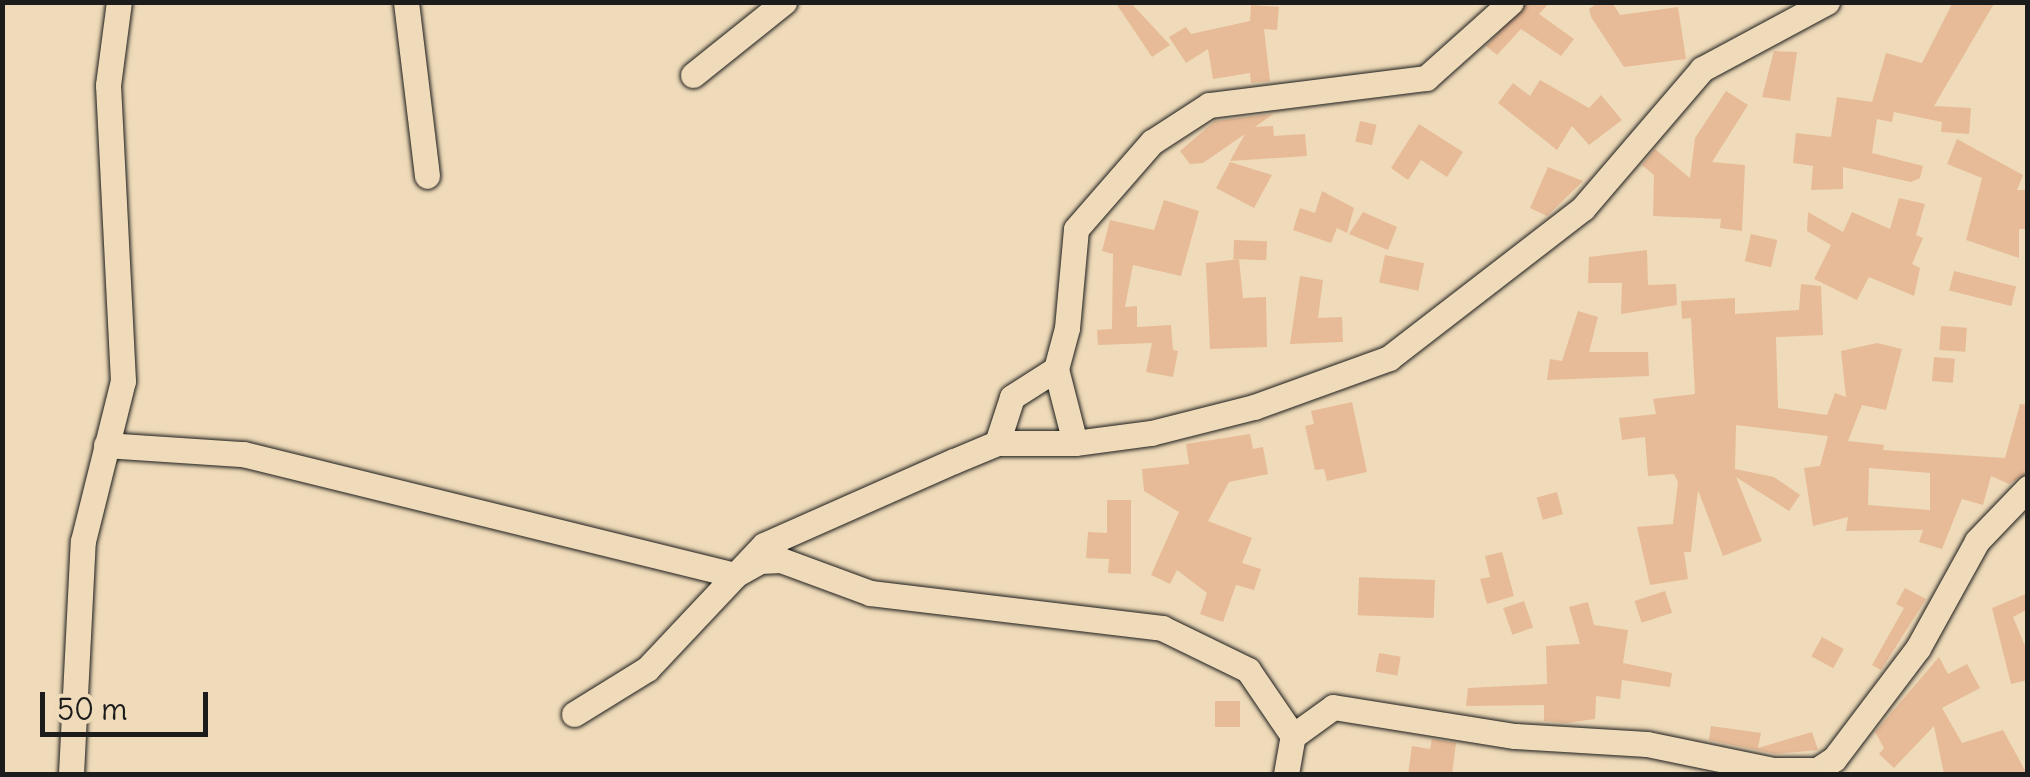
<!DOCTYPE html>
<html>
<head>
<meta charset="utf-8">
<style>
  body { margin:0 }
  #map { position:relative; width:2030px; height:777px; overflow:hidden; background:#efdbb9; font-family:Delius,sans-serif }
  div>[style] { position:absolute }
  .building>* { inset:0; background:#e7bb97; transform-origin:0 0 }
  .roads { filter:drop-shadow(0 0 2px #1c1c1c) drop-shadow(0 0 2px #1c1c1c) }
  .minor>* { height:25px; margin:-12.5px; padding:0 12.5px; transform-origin:12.5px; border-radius:12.5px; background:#efdbb9 }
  span { translate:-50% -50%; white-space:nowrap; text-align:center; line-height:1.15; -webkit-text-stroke:8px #efdbb9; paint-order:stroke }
  .frame { position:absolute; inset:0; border:5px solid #1c1c1c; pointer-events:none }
  .scale { position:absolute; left:40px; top:692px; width:168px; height:45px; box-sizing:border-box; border:5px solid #1c1c1c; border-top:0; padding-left:12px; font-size:30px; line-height:35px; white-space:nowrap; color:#1c1c1c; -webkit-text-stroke:8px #efdbb9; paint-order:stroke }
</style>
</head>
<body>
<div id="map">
  <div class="building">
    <i style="clip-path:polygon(1115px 2px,1130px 2px,1170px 45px,1152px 57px)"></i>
    <i style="clip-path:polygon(1527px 2px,1550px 2px,1539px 14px,1574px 39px,1561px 56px,1521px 29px,1497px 55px,1486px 46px)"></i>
    <i style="clip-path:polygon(1599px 2px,1612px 2px,1620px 15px,1678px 7px,1686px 59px,1624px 67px,1591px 17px,1589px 9px)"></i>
    <i style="clip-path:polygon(1953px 2px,1995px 2px,1934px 106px,1971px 108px,1969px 134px,1941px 132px,1942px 122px,1894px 112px,1892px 122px,1877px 119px,1872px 153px,1923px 166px,1920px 178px,1911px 182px,1843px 167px,1843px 189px,1811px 190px,1813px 166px,1793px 163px,1796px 133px,1831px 137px,1837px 97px,1872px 102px,1886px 53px,1922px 63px)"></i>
    <i style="clip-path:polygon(1251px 5px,1279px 7px,1277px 30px,1264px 29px,1270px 81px,1251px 83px,1250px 73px,1213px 79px,1208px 49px,1186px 63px,1169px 37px,1186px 27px,1191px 34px,1250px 21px)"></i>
    <i style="clip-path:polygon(1774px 51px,1797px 52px,1790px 101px,1762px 97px)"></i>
    <i style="clip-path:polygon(1540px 80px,1589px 108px,1601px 95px,1622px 120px,1589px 145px,1572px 126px,1557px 150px,1498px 103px,1513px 83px,1530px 96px)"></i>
    <i style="clip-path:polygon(1726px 91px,1748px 105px,1712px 162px,1745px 165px,1742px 231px,1720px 228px,1721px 219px,1653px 216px,1654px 175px,1642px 165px,1655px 149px,1690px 178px,1695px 138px)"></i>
    <i style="clip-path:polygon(1273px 114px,1255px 127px,1273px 126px,1274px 136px,1305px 134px,1307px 156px,1230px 161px,1245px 134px,1203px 163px,1190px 164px,1180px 151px,1215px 121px)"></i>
    <i style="left:1360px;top:121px;width:17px;height:21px;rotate:13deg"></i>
    <i style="clip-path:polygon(1419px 124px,1463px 152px,1447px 177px,1421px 160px,1408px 180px,1391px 168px)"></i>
    <i style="clip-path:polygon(1957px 139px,2023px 175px,2017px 190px,2028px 190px,2028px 229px,2019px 229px,2019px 258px,1966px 240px,1982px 178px,1947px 164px)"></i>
    <i style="clip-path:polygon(1230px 162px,1272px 175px,1254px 208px,1216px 188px)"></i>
    <i style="clip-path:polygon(1548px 167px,1583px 181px,1547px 216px,1530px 208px)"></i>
    <i style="clip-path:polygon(1322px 191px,1354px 208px,1347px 233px,1337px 228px,1331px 243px,1293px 230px,1300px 208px,1315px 213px)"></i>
    <i style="clip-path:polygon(1899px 198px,1925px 204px,1916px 235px,1923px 238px,1912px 264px,1920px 268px,1914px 296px,1869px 277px,1857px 300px,1814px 279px,1831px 245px,1807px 231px,1808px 212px,1843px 232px,1852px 212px,1890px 229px)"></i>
    <i style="clip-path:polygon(1164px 200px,1199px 211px,1181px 276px,1133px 265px,1125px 307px,1137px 306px,1137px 327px,1171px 325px,1173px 350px,1178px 351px,1173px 377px,1146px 372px,1152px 343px,1098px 345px,1097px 330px,1112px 329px,1113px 254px,1102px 251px,1110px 220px,1154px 230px)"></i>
    <i style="clip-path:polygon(1363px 212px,1397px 227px,1388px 250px,1349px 234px)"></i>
    <i style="left:1751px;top:234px;width:27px;height:28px;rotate:13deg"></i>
    <i style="left:1234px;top:240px;width:33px;height:19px;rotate:2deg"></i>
    <i style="clip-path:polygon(1647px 250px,1648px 285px,1676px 284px,1677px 305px,1621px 314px,1622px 283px,1588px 283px,1589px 257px)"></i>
    <i style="left:1385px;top:255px;width:40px;height:28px;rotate:12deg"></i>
    <i style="clip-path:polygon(1239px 259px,1243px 298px,1266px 297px,1267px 347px,1210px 349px,1206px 263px)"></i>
    <i style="left:1954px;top:271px;width:64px;height:20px;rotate:14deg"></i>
    <i style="clip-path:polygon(1300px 276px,1323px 280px,1318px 318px,1342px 317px,1343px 342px,1290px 344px)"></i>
    <i style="clip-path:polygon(evenodd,1801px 284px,1821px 286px,1823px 335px,1776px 337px,1778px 408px,1827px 415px,1835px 393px,1846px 397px,1841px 351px,1877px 343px,1902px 349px,1886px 410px,1862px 405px,1848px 441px,1884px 445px,1883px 450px,2005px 458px,2020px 404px,2028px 405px,2028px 472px,2009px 484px,1991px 476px,1983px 505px,1962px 499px,1942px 549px,1919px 542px,1923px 530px,1846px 531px,1848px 517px,1813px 526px,1804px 468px,1820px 466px,1828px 436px,1736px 425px,1735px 469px,1774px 477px,1800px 495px,1789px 511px,1736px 477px,1762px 541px,1723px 556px,1698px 490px,1691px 552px,1684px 552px,1688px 579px,1650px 585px,1637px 527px,1673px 524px,1678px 482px,1674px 474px,1648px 476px,1645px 437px,1622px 440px,1619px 418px,1656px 414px,1653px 399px,1695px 394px,1691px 318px,1682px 319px,1681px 301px,1735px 298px,1735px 314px,1799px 310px,1801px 284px,1869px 468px,1930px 473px,1930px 510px,1868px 505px,1869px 468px)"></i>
    <i style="clip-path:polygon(1578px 311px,1598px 317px,1589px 352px,1648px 352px,1649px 376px,1547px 380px,1550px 359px,1562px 361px)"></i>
    <i style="left:1941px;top:326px;width:26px;height:24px;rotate:4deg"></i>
    <i style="left:1934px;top:357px;width:21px;height:24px;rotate:5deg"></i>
    <i style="clip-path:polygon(1352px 402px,1367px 472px,1327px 481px,1324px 469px,1315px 470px,1305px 426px,1314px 424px,1311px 411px)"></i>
    <i style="clip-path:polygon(1250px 434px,1253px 449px,1263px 447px,1268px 474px,1229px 482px,1208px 521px,1252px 538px,1242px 563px,1261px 569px,1254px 590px,1236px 585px,1223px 622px,1200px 614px,1207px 593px,1177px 570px,1170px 584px,1151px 575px,1179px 512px,1144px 491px,1142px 469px,1189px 464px,1186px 444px)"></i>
    <i style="left:1557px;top:492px;width:23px;height:21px;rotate:75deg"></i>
    <i style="clip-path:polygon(1107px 500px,1131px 500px,1131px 574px,1108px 573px,1109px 559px,1086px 558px,1088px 532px,1107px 533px)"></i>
    <i style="clip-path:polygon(1502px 552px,1514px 596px,1487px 604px,1480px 579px,1490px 577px,1485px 556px)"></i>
    <i style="left:1435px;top:580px;width:38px;height:76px;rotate:92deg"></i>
    <i style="clip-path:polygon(1905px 588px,1926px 599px,1881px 670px,1872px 665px,1904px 608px,1896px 604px)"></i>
    <i style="left:1665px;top:591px;width:23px;height:32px;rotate:72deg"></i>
    <i style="clip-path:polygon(2028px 593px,2028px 609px,2013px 617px,2028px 653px,2028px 680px,2011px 684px,1992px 608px)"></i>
    <i style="left:1524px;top:601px;width:28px;height:22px;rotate:71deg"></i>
    <i style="clip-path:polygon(1588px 602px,1594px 625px,1628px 630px,1623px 663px,1672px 673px,1670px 687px,1622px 680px,1620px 699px,1596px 696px,1595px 719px,1567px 723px,1544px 721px,1544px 705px,1466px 706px,1468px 688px,1547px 684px,1546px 646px,1580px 644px,1569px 607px)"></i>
    <i style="left:1822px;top:637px;width:25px;height:22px;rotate:29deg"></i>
    <i style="left:1379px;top:653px;width:22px;height:19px;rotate:10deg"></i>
    <i style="clip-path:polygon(1939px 657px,1948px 674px,1967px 664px,1980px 688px,1942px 708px,1962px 743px,2003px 730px,2027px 774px,1944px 774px,1934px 726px,1894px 768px,1879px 754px,1884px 748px,1875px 732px)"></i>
    <i style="left:1215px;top:701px;width:25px;height:26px"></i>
    <i style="clip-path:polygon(1711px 726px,1761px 733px,1758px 748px,1812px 732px,1818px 750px,1776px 754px,1709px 740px)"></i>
    <i style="clip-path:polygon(1432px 739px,1456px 743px,1452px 774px,1408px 774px,1412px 746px,1430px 749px)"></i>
  </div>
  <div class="roads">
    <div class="minor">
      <i style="left:406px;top:2px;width:175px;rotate:83.1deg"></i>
      <i style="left:693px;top:75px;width:117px;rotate:-38.7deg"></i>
      <i style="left:997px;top:443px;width:48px;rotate:-71.9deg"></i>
      <i style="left:1012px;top:397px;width:52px;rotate:-32.5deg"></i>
      <i style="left:1075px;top:443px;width:76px;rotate:-104.4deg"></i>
      <i style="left:1056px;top:369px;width:42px;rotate:-75deg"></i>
      <i style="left:1067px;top:328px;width:99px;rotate:-84.8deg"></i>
      <i style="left:1076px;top:229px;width:116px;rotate:-48.9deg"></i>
      <i style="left:1152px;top:142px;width:68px;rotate:-33deg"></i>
      <i style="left:1209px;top:105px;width:219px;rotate:-7.1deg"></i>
      <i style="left:1426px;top:78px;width:114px;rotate:-41.8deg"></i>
      <i style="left:106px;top:445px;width:137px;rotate:3.8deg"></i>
      <i style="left:243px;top:454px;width:507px;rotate:13.82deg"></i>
      <i style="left:735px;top:575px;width:29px;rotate:-29deg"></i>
      <i style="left:760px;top:561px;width:21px;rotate:-3deg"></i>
      <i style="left:781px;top:560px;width:95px;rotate:20.3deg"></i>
      <i style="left:870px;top:593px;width:294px;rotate:6.8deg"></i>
      <i style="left:1162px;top:628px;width:96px;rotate:26deg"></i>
      <i style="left:1248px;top:670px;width:80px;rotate:55.7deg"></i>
      <i style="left:574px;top:714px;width:86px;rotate:-31.7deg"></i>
      <i style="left:647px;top:669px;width:170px;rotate:-46.7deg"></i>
      <i style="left:764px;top:545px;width:208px;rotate:-23.9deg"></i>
      <i style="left:954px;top:461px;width:47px;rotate:-22.7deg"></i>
      <i style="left:997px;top:443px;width:78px"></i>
      <i style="left:1075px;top:443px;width:77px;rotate:-7.5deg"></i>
      <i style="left:1151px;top:433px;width:106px;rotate:-14.2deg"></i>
      <i style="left:1254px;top:407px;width:144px;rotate:-19.9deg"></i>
      <i style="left:1389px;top:358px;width:245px;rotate:-37.7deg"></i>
      <i style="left:1583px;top:208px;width:183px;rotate:-49.4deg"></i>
      <i style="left:1702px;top:69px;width:142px;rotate:-28.2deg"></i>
      <i style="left:71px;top:774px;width:233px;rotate:-87.1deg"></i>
      <i style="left:83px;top:541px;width:165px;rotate:-76deg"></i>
      <i style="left:123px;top:381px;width:296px;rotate:-92.9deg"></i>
      <i style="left:108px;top:85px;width:84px;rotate:-82.5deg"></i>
      <i style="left:1286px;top:774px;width:39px;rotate:-80deg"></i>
      <i style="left:1293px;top:736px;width:49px;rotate:-35.9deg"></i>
      <i style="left:1333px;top:707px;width:184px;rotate:9.1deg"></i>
      <i style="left:1515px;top:736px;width:132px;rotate:3.5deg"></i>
      <i style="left:1647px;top:744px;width:130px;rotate:11.6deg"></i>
      <i style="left:1774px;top:770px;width:43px"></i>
      <i style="left:1817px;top:770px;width:20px;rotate:-33deg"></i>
      <i style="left:1834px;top:759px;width:139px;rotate:-52.9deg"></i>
      <i style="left:1918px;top:648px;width:122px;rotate:-61.1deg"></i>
      <i style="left:1977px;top:541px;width:74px;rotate:-46.1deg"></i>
    </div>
  </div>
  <div class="frame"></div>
  <div class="scale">50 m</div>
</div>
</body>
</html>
